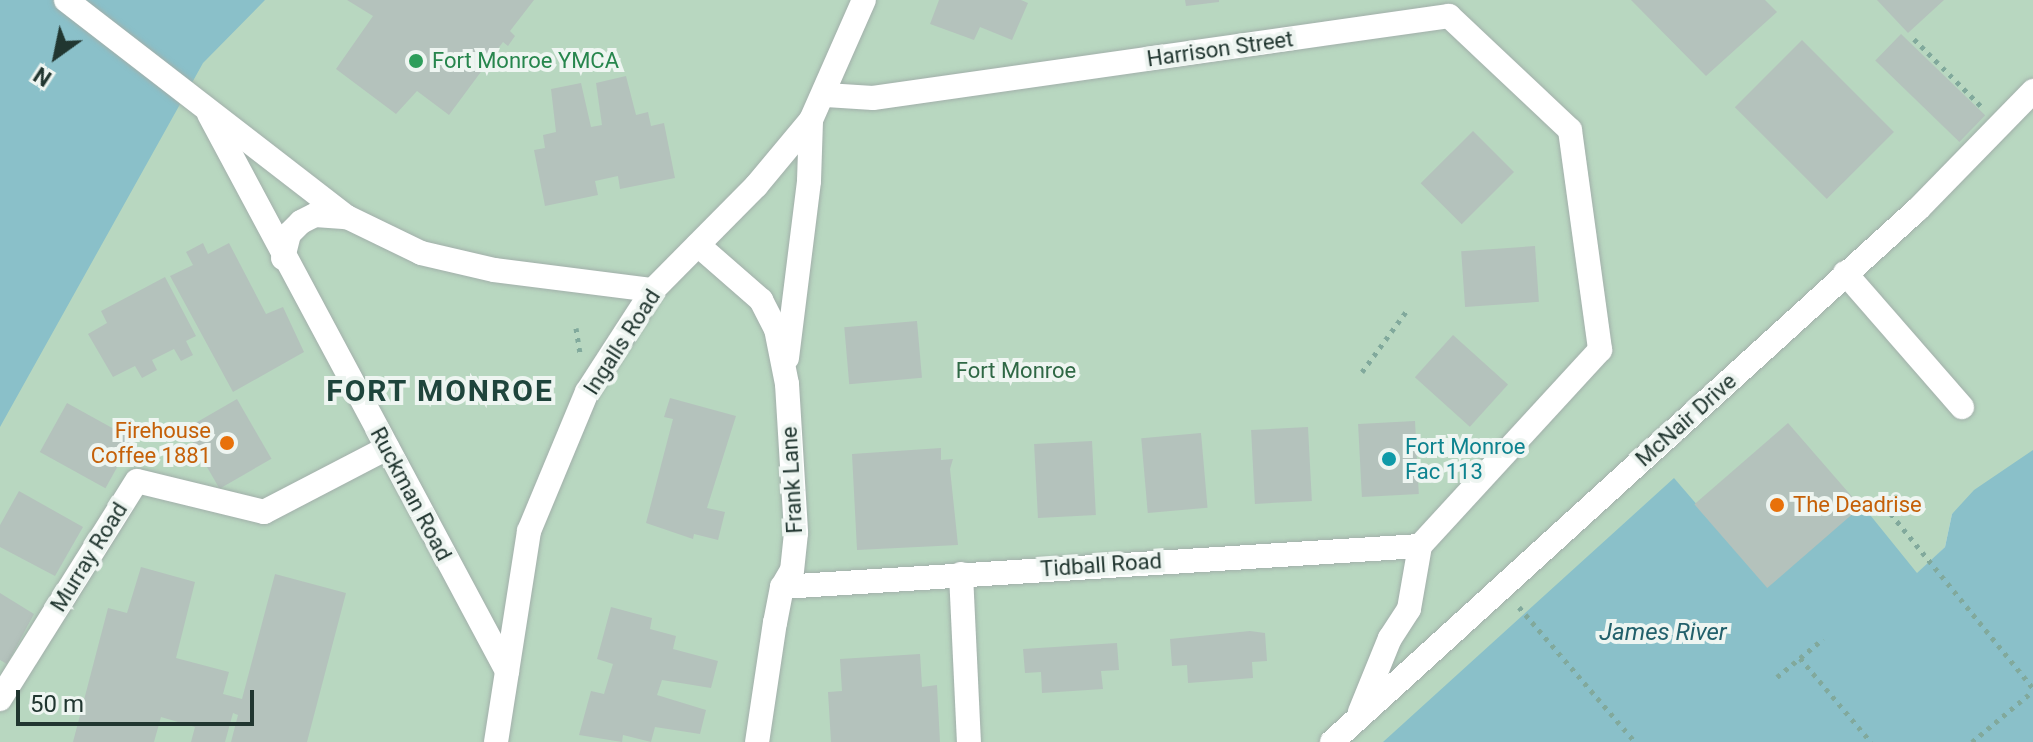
<!DOCTYPE html>
<html>
<head>
<meta charset="utf-8">
<style>
  body { margin:0 }
  #map { position:relative; width:2033px; height:742px; overflow:hidden; background:#dee8e3; font-family:Roboto,sans-serif }
  div>[style] { position:absolute }
  .green>* { inset:0; background:#b8d7c0 }
  .water>* { inset:0; background:#8ac0c9 }
  .building>* { inset:0; background:#b4c2bc; transform-origin:0 0 }
  .path>* { height:5px; margin-top:-2.5px; transform-origin:0; background:repeating-linear-gradient(90deg,#81a99c 0 4px,transparent 0 10px) }
  .roads { filter:drop-shadow(0 0 2px #a2afaa) drop-shadow(0 0 2px #a2afaa) }
  .minor>* { height:24px; margin:-12px; padding:0 12px; transform-origin:12px; border-radius:12px; background:#fff }
  .dots>* { width:22px; height:22px; translate:-50% -50%; box-sizing:border-box; border:4px solid #eef5f1; border-radius:50% }
  span { translate:-50% -50%; white-space:nowrap; text-align:center; line-height:1.15; -webkit-text-stroke:8px #eef5f1; paint-order:stroke }
  .street-label { font-size:22px; color:#213630 }
  .leisure-label { font-size:22px; color:#27864d }
  .left { translate:0 -50%; text-align:left }
  .park-label { font-size:22px; color:#2f6845 }
  .food-label { font-size:22px; color:#c56008 }
  .right { translate:-100% -50%; text-align:right }
  .culture-label { font-size:22px; color:#0d838f }
  .water-label { font-size:24px; color:#22606b; font-style:italic }
  .district-label { font-size:30px; color:#1f453c; font-weight:700; letter-spacing:2px }
  .north { position:absolute; left:16px; top:16px; width:80px; height:80px; -webkit-text-stroke:6px #eef5f1; paint-order:stroke; rotate:213deg; font-size:22px; font-weight:700; line-height:32px; text-align:center; color:#213630 }
  .north::after { content:''; display:block; margin:auto; width:28px; height:36px; background:#213630; clip-path:polygon(50% 0,100% 100%,50% 72%,0 100%) }
  .scale { position:absolute; left:16px; top:690px; width:238px; height:36px; box-sizing:border-box; border:4px solid #213630; border-top:0; padding-left:10px; font-size:24px; line-height:28px; white-space:nowrap; color:#213630; -webkit-text-stroke:6px #eef5f1; paint-order:stroke }
</style>
</head>
<body>
<div id="map">
  <div class="green">
    <i style="clip-path:polygon(0 0,2033px 0,2033px 451px,1952px 514px,1945px 547px,1917px 574px,1861px 506px,1767px 587px,1674px 479px,1578px 742px,0 742px)"></i>
  </div>
  <div class="water">
    <i style="clip-path:polygon(0 0,265px 0,203px 63px,0 427px)"></i>
    <i style="clip-path:polygon(2033px 450px,2033px 742px,1383px 742px,1674px 478px,1767px 586px,1862px 505px,1917px 573px,1945px 547px,1952px 514px,1974px 490px)"></i>
  </div>
  <div class="building">
    <i style="clip-path:polygon(347px 0,534px 0,510px 31px,515px 36px,508px 46px,503px 42px,449px 115px,417px 91px,396px 114px,336px 69px,373px 16px)"></i>
    <i style="clip-path:polygon(939px 0,1021px 0,1028px 3px,1012px 40px,980px 27px,974px 40px,930px 24px)"></i>
    <i style="clip-path:polygon(1185px 0,1219px 0,1219px 2px,1186px 6px)"></i>
    <i style="clip-path:polygon(1631px 0,1765px 0,1777px 12px,1706px 76px)"></i>
    <i style="clip-path:polygon(1877px 0,1944px 0,1908px 33px)"></i>
    <i style="left:1901px;top:34px;width:117px;height:37px;rotate:44deg"></i>
    <i style="left:1802px;top:40px;width:130px;height:95px;rotate:45deg"></i>
    <i style="clip-path:polygon(626px 76px,636px 115px,648px 112px,651px 126px,664px 123px,675px 178px,620px 189px,618px 176px,595px 181px,598px 195px,545px 206px,534px 150px,545px 148px,543px 135px,556px 132px,551px 89px,581px 83px,591px 127px,602px 125px,596px 83px)"></i>
    <i style="left:1473px;top:131px;width:58px;height:74px;rotate:45deg"></i>
    <i style="clip-path:polygon(203px 243px,208px 254px,229px 243px,266px 314px,283px 307px,304px 352px,233px 392px,170px 276px,193px 265px,186px 252px)"></i>
    <i style="left:1535px;top:246px;width:56px;height:74px;rotate:86deg"></i>
    <i style="clip-path:polygon(165px 277px,196px 336px,186px 341px,193px 355px,181px 361px,174px 349px,152px 360px,157px 370px,142px 378px,135px 366px,113px 377px,88px 334px,107px 323px,101px 311px)"></i>
    <i style="left:917px;top:321px;width:57px;height:73px;rotate:85deg"></i>
    <i style="left:1453px;top:335px;width:74px;height:57px;rotate:42deg"></i>
    <i style="clip-path:polygon(670px 398px,736px 416px,707px 508px,725px 512px,718px 540px,694px 534px,693px 539px,646px 523px,673px 419px,664px 417px)"></i>
    <i style="left:237px;top:399px;width:69px;height:60px;rotate:60deg"></i>
    <i style="left:67px;top:403px;width:75px;height:56px;rotate:29deg"></i>
    <i style="left:1415px;top:421px;width:73px;height:57px;rotate:87deg"></i>
    <i style="left:1788px;top:423px;width:111px;height:124px;rotate:49deg"></i>
    <i style="left:1308px;top:427px;width:74px;height:57px;rotate:87deg"></i>
    <i style="left:1201px;top:433px;width:75px;height:60px;rotate:85deg"></i>
    <i style="left:1092px;top:441px;width:74px;height:58px;rotate:87deg"></i>
    <i style="clip-path:polygon(941px 448px,941px 460px,953px 459px,950px 469px,958px 545px,857px 550px,852px 454px)"></i>
    <i style="clip-path:polygon(19px 491px,83px 527px,55px 576px,0 547px,0 525px)"></i>
    <i style="clip-path:polygon(141px 567px,195px 582px,176px 658px,229px 672px,223px 694px,242px 699px,275px 574px,346px 593px,307px 742px,231px 742px,238px 715px,233px 713px,225px 742px,191px 742px,195px 727px,161px 717px,154px 742px,73px 742px,108px 608px,127px 613px)"></i>
    <i style="clip-path:polygon(0 593px,34px 614px,7px 664px,0 660px)"></i>
    <i style="clip-path:polygon(611px 607px,652px 618px,650px 629px,676px 636px,673px 649px,718px 661px,711px 688px,662px 680px,657px 695px,706px 710px,700px 734px,655px 727px,651px 742px,623px 735px,622px 742px,579px 735px,591px 691px,604px 694px,613px 664px,597px 659px)"></i>
    <i style="clip-path:polygon(1250px 631px,1265px 633px,1267px 661px,1252px 662px,1253px 678px,1188px 683px,1187px 665px,1172px 666px,1170px 639px)"></i>
    <i style="clip-path:polygon(1117px 643px,1119px 670px,1101px 671px,1103px 689px,1042px 693px,1041px 672px,1025px 673px,1023px 649px)"></i>
    <i style="clip-path:polygon(920px 654px,922px 687px,937px 685px,940px 742px,831px 742px,828px 692px,842px 691px,840px 659px)"></i>
  </div>
  <div class="path">
    <i style="left:1914px;top:39px;width:95px;rotate:45deg"></i>
    <i style="left:576px;top:328px;width:25px;rotate:81deg"></i>
    <i style="left:1362px;top:372px;width:78px;rotate:-53.9deg"></i>
    <i style="left:1878px;top:498px;width:245px;rotate:50.8deg"></i>
    <i style="left:1519px;top:607px;width:178px;rotate:49.3deg"></i>
    <i style="left:1800px;top:658px;width:110px;rotate:49.8deg"></i>
    <i style="left:1777px;top:677px;width:60px;rotate:-39.6deg"></i>
    <i style="left:1972px;top:742px;width:80px;rotate:-39.9deg"></i>
  </div>
  <div class="roads">
    <div class="minor">
      <i style="left:66px;top:0;width:355px;rotate:37.7deg"></i>
      <i style="left:347px;top:217px;width:82px;rotate:25.9deg"></i>
      <i style="left:421px;top:253px;width:75px;rotate:13.1deg"></i>
      <i style="left:494px;top:270px;width:160px;rotate:7.2deg"></i>
      <i style="left:826px;top:95px;width:47px;rotate:3.7deg"></i>
      <i style="left:873px;top:98px;width:582px;rotate:-8.1deg"></i>
      <i style="left:1449px;top:16px;width:166px;rotate:43.3deg"></i>
      <i style="left:1570px;top:130px;width:222px;rotate:82.2deg"></i>
      <i style="left:1600px;top:350px;width:266px;rotate:132.6deg"></i>
      <i style="left:1420px;top:546px;width:64px;rotate:99.9deg"></i>
      <i style="left:1409px;top:609px;width:35px;rotate:123deg"></i>
      <i style="left:1390px;top:638px;width:80px;rotate:112.1deg"></i>
      <i style="left:209px;top:114px;width:632px;rotate:61.85deg"></i>
      <i style="left:698px;top:245px;width:84px;rotate:41.1deg"></i>
      <i style="left:761px;top:300px;width:33px;rotate:63deg"></i>
      <i style="left:776px;top:329px;width:56px;rotate:78.7deg"></i>
      <i style="left:787px;top:384px;width:149px;rotate:86.5deg"></i>
      <i style="left:796px;top:533px;width:37px;rotate:96deg"></i>
      <i style="left:792px;top:570px;width:20px;rotate:120deg"></i>
      <i style="left:782px;top:587px;width:36px;rotate:101deg"></i>
      <i style="left:775px;top:622px;width:121px;rotate:98.5deg"></i>
      <i style="left:283px;top:258px;width:25px;rotate:-76deg"></i>
      <i style="left:289px;top:234px;width:17px;rotate:-45deg"></i>
      <i style="left:301px;top:222px;width:16px;rotate:-27deg"></i>
      <i style="left:315px;top:215px;width:32px;rotate:4deg"></i>
      <i style="left:1845px;top:273px;width:178px;rotate:48.9deg"></i>
      <i style="left:787px;top:358px;width:178px;rotate:-82.9deg"></i>
      <i style="left:809px;top:181px;width:61px;rotate:-88.1deg"></i>
      <i style="left:961px;top:574px;width:168px;rotate:87.3deg"></i>
      <i style="left:782px;top:587px;width:639px;rotate:-3.68deg"></i>
      <i style="left:0;top:699px;width:257px;rotate:-57.9deg"></i>
      <i style="left:137px;top:481px;width:131px;rotate:13.7deg"></i>
      <i style="left:264px;top:512px;width:139px;rotate:-27.5deg"></i>
      <i style="left:496px;top:742px;width:214px;rotate:-81.1deg"></i>
      <i style="left:529px;top:531px;width:151px;rotate:-67.4deg"></i>
      <i style="left:587px;top:392px;width:121px;rotate:-57.1deg"></i>
      <i style="left:653px;top:290px;width:146px;rotate:-45.3deg"></i>
      <i style="left:756px;top:186px;width:86px;rotate:-50.2deg"></i>
      <i style="left:811px;top:120px;width:131px;rotate:-66.2deg"></i>
      <i style="left:1332px;top:742px;width:792px;rotate:-42.29deg"></i>
      <i style="left:1918px;top:209px;width:165px;rotate:-45.7deg"></i>
    </div>
  </div>
  <div class="dots">
    <i style="left:416px;top:61px;background:#2e9e5b"></i>
    <i style="left:227px;top:443px;background:#e8710a"></i>
    <i style="left:1389px;top:459px;background:#0f9aa8"></i>
    <i style="left:1777px;top:505px;background:#e8710a"></i>
  </div>
  <div class="street-label">
    <span style="left:1220px;top:49px;rotate:-8deg">Harrison Street</span>
    <span style="left:622px;top:342px;rotate:-57deg">Ingalls Road</span>
    <span style="left:1686px;top:420px;rotate:-42deg">McNair Drive</span>
    <span style="left:792px;top:480px;rotate:-93deg">Frank Lane</span>
    <span style="left:411px;top:494px;rotate:62deg">Ruckman Road</span>
    <span style="left:89px;top:557px;rotate:-58deg">Murray Road</span>
    <span style="left:1101px;top:565px;rotate:-4deg">Tidball Road</span>
  </div>
  <div class="leisure-label">
    <span class="left" style="left:432px;top:61px">Fort Monroe YMCA</span>
  </div>
  <div class="park-label">
    <span style="left:1016px;top:371px">Fort Monroe</span>
  </div>
  <div class="food-label">
    <span class="right" style="left:211px;top:443px">Firehouse<br>Coffee 1881</span>
    <span class="left" style="left:1793px;top:505px">The Deadrise</span>
  </div>
  <div class="culture-label">
    <span class="left" style="left:1405px;top:459px">Fort Monroe<br>Fac 113</span>
  </div>
  <div class="water-label">
    <span style="left:1663px;top:633px">James River</span>
  </div>
  <div class="district-label">
    <span style="left:440px;top:391px">FORT MONROE</span>
  </div>
  <div class="north">N</div>
  <div class="scale">50 m</div>
</div>
</body>
</html>
